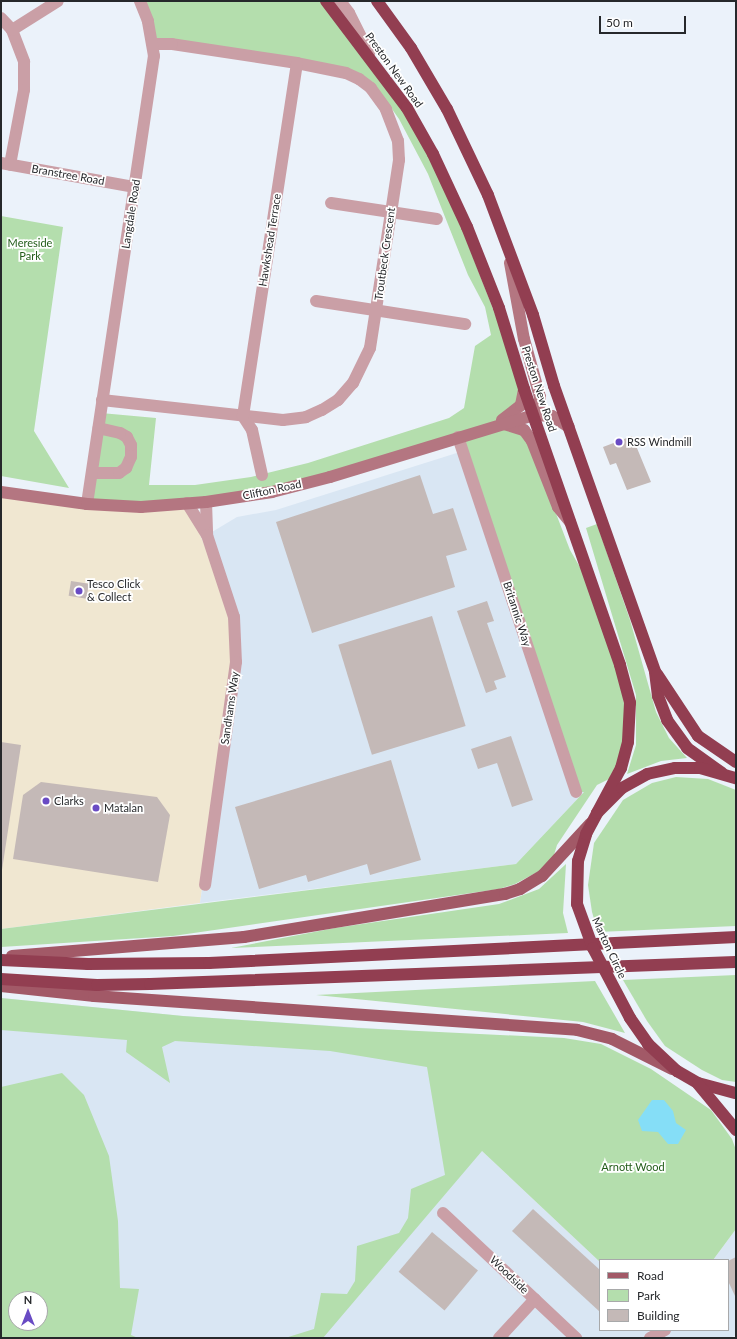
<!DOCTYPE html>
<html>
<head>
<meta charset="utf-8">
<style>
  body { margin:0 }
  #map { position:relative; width:737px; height:1339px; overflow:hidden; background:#ebf2fa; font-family:Lato,sans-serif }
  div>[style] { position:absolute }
  .commercial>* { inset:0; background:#f0e7d1 }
  .built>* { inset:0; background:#d9e6f3 }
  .green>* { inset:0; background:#b4dead }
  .water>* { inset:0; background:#85def7 }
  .building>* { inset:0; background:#c4b9b7; transform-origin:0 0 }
  .street>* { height:12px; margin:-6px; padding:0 6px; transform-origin:6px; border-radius:6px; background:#ca9fa6 }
  .secondary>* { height:12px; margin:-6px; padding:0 6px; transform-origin:6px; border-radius:6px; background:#b47681 }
  .primary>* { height:12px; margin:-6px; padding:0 6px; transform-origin:6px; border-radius:6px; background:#a25967 }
  .highway>* { height:12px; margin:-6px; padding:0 6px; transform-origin:6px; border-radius:6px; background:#923e51 }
  .highway-bridge>* { height:12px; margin:-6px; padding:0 6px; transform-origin:6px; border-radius:6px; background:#923e51 }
  .dots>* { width:11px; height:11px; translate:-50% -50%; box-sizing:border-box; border:2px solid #fff; border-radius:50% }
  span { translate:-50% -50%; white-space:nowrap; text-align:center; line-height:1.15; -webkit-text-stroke:3.5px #fff; paint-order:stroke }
  .street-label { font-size:11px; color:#26282b }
  .park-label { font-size:11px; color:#225c19 }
  .poi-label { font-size:11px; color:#26282b }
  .left { translate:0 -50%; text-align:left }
  .frame { position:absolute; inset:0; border:2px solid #26282b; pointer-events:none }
  .legend { position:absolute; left:599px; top:1259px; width:130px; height:72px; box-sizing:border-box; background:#fff; border:1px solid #a8a9aa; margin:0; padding:5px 7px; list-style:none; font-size:12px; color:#26282b }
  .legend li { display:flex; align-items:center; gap:8px; height:20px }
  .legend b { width:20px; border:1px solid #a8a9aa }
  .north { position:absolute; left:8px; top:1291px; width:40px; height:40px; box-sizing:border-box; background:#fff; border:1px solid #a8a9aa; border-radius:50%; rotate:0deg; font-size:11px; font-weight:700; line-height:16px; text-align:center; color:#26282b }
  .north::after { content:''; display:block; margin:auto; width:14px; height:18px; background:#694bc4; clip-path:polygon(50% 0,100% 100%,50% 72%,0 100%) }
  .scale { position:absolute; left:599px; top:16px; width:87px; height:18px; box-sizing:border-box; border:2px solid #26282b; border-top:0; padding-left:5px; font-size:12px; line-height:14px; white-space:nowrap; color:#26282b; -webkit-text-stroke:3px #fff; paint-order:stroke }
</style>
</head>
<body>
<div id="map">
  <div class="commercial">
    <i style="clip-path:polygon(1px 492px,87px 504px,187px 503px,234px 617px,236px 662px,200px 903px,1px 929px)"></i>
  </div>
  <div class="built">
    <i style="clip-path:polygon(463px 451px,576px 792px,585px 791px,516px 864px,200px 903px,236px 662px,234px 617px,207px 535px,237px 517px,276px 510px)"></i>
    <i style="clip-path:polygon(evenodd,1px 998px,183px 1016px,427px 1032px,482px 1151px,600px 1262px,600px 1330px,728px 1330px,728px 1260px,713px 1260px,736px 1229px,736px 1335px,730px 1338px,1px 1338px,1px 998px,16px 1299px,40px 1299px,40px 1323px,16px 1323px,16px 1299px)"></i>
  </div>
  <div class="green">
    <i style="clip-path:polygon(140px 1px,326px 1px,433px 154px,524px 389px,507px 426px,524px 430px,570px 550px,581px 569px,620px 665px,628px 742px,609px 779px,597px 785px,557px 845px,554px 855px,541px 870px,515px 884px,499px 889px,173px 936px,1px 947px,1px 929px,516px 864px,584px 792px,576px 792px,458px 437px,237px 498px,87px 504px,101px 413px,156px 418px,149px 485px,195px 485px,251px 477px,308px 463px,449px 418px,464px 408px,475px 346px,491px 335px,485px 307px,468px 275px,428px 174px,399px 119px,375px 85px,359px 79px,153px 44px)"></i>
    <i style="clip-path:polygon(1px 216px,63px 227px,34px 431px,69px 488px,1px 476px)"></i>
    <i style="clip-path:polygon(597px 524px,630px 620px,656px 712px,669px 738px,687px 758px,661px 761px,627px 774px,636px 745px,636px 695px,586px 528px)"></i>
    <i style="clip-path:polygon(676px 777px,708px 779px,736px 790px,736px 926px,598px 932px,592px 912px,588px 885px,594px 843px,623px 800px,652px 783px)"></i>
    <i style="clip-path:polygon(566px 864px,563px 913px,568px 933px,231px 948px,335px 928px,499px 904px,539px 889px)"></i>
    <i style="clip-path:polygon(736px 975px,736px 1082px,722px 1080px,702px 1070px,665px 1046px,647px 1021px,623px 980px)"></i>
    <i style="clip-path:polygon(595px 981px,625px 1033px,583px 1022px,316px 995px)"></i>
    <i style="clip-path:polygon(1px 998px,183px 1016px,358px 1028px,564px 1038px,601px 1044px,651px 1069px,711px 1110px,732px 1139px,736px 1150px,736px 1229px,713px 1260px,600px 1260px,600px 1262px,482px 1151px,323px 1338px,285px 1338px,314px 1329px,321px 1293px,347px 1294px,355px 1281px,357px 1246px,399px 1233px,408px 1218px,411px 1189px,445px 1175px,427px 1067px,330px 1051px,175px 1041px,162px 1047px,170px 1083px,126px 1052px,127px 1040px,1px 1030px)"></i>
    <i style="clip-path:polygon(evenodd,62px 1073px,84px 1095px,109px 1156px,118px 1221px,120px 1288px,139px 1289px,131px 1335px,138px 1338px,1px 1338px,1px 1087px,62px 1073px,16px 1299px,40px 1299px,40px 1323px,16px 1323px,16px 1299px)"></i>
  </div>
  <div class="water">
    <i style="clip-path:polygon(652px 1100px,664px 1100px,673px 1111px,676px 1123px,686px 1130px,678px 1144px,668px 1144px,658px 1132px,642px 1131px,638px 1120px)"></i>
  </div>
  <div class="building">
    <i style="clip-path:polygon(632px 436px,651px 482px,627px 490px,616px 463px,610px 465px,603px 447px)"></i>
    <i style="clip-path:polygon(420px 475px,433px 514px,453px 508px,467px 550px,446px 556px,455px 587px,312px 633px,276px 522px)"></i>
    <i style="left:71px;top:581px;width:18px;height:15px;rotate:9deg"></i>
    <i style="clip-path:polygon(487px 601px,494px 621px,487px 623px,506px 677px,494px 681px,497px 689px,486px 693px,457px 611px)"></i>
    <i style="left:432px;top:616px;width:115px;height:98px;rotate:73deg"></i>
    <i style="clip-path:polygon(511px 736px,533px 800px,512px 807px,497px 763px,478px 769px,471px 749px)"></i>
    <i style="clip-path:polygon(1px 742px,21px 745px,2px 870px,1px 870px)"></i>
    <i style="clip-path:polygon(391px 760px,421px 860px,370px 875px,367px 864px,308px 882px,306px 875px,259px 889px,235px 807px)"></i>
    <i style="clip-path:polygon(41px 782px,157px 797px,170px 815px,158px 882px,13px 859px,23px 795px)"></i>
    <i style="clip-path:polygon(533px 1209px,600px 1270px,600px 1312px,512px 1231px)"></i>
    <i style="left:432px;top:1232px;width:60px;height:52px;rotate:40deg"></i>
    <i style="clip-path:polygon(736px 1257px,736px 1298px,728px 1281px,728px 1261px)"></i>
  </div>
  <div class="street">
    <i style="left:340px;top:1px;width:15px;rotate:53deg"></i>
    <i style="left:349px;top:13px;width:45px;rotate:63.4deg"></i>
    <i style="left:1px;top:18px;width:16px;rotate:47deg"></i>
    <i style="left:12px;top:30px;width:34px;rotate:69deg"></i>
    <i style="left:24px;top:62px;width:28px;rotate:90deg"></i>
    <i style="left:24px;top:90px;width:76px;rotate:100.6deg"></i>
    <i style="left:12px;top:30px;width:54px;rotate:-32.2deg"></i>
    <i style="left:1px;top:163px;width:136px;rotate:10.2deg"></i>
    <i style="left:331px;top:203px;width:107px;rotate:8.6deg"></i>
    <i style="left:316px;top:301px;width:151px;rotate:8.8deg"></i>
    <i style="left:102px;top:400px;width:182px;rotate:6.3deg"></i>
    <i style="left:283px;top:420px;width:23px;rotate:-7deg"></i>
    <i style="left:306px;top:417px;width:17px;rotate:-24deg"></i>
    <i style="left:322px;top:410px;width:19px;rotate:-32deg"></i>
    <i style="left:338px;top:400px;width:23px;rotate:-49deg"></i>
    <i style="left:353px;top:383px;width:39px;rotate:-64deg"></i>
    <i style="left:370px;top:348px;width:137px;rotate:-81.2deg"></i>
    <i style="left:391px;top:213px;width:54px;rotate:-81.4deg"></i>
    <i style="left:399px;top:160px;width:19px;rotate:-93deg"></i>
    <i style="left:398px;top:141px;width:34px;rotate:-111deg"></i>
    <i style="left:386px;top:109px;width:26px;rotate:-126deg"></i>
    <i style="left:371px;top:88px;width:15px;rotate:-143deg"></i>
    <i style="left:359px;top:79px;width:14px;rotate:-155deg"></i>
    <i style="left:346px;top:73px;width:50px;rotate:-168.5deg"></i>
    <i style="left:297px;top:63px;width:126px;rotate:-171.4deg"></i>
    <i style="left:172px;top:44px;width:19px;rotate:180deg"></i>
    <i style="left:458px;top:437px;width:374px;rotate:71.6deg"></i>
    <i style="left:92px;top:473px;width:27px"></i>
    <i style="left:119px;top:473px;width:9px;rotate:-36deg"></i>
    <i style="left:126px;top:468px;width:12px;rotate:-66deg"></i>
    <i style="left:131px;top:457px;width:12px;rotate:-90deg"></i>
    <i style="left:131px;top:445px;width:9px;rotate:-117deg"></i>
    <i style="left:127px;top:437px;width:8px;rotate:-150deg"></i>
    <i style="left:120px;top:433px;width:22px;rotate:-167deg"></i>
    <i style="left:262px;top:475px;width:46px;rotate:-102.5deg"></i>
    <i style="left:252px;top:430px;width:17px;rotate:-123deg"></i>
    <i style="left:243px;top:416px;width:357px;rotate:-81.3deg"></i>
    <i style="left:206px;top:502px;width:32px;rotate:88deg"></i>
    <i style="left:187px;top:503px;width:38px;rotate:58deg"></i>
    <i style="left:207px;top:535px;width:86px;rotate:71.8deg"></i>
    <i style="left:234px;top:617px;width:45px;rotate:87.5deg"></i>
    <i style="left:236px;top:662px;width:225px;rotate:97.9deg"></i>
    <i style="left:87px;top:504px;width:453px;rotate:-81.5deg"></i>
    <i style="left:154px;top:56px;width:36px;rotate:-100deg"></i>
    <i style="left:148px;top:21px;width:22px;rotate:-112deg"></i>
    <i style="left:443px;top:1213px;width:183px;rotate:43.2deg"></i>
    <i style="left:499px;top:1338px;width:53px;rotate:-47.3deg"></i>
    <i style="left:650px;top:1338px;width:17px;rotate:-28deg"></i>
  </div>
  <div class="secondary">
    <i style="left:510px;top:263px;width:77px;rotate:79.6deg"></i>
    <i style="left:524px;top:339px;width:60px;rotate:74.6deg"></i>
    <i style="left:540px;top:397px;width:7px;rotate:90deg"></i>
    <i style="left:540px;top:404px;width:13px;rotate:119deg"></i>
    <i style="left:502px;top:420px;width:24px;rotate:-38deg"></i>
    <i style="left:521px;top:405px;width:16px;rotate:-79deg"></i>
    <i style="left:504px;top:424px;width:21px;rotate:17deg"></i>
    <i style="left:524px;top:430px;width:14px;rotate:54deg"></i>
    <i style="left:532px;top:441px;width:71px;rotate:68.5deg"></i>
    <i style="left:558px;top:507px;width:19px;rotate:51deg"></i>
    <i style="left:1px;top:492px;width:87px;rotate:7.9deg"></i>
    <i style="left:87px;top:504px;width:54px;rotate:3.2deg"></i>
    <i style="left:141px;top:507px;width:65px;rotate:-4.4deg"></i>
    <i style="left:206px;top:502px;width:67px;rotate:-8.6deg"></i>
    <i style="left:272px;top:492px;width:60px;rotate:-14.5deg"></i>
    <i style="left:330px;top:477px;width:213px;rotate:-16.9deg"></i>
    <i style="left:534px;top:415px;width:18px;rotate:3deg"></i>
    <i style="left:552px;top:416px;width:20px;rotate:33deg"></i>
  </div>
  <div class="primary">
    <i style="left:12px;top:956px;width:233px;rotate:-4.7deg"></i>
    <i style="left:244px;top:937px;width:265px;rotate:-9.4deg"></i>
    <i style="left:505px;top:894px;width:16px;rotate:-18deg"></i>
    <i style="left:520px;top:889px;width:26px;rotate:-31deg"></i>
    <i style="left:542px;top:876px;width:71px;rotate:-47.3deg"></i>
    <i style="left:1px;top:986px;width:94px;rotate:6.1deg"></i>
    <i style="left:94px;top:996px;width:484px;rotate:4deg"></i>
    <i style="left:577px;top:1030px;width:36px;rotate:14deg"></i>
    <i style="left:612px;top:1039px;width:67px;rotate:26.6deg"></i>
  </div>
  <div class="highway">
    <i style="left:326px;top:1px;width:134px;rotate:52.9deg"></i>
    <i style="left:407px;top:108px;width:53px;rotate:60.5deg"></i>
    <i style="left:433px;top:154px;width:81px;rotate:65deg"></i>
    <i style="left:467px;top:227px;width:87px;rotate:68.4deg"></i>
    <i style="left:499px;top:308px;width:85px;rotate:72.8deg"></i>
    <i style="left:524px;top:389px;width:292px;rotate:70.8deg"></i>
    <i style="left:620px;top:665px;width:39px;rotate:75deg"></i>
    <i style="left:630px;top:703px;width:39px;rotate:93deg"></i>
    <i style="left:628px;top:742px;width:27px;rotate:105deg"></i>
    <i style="left:621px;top:768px;width:51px;rotate:118.1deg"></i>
    <i style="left:377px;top:1px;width:58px;rotate:54.1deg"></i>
    <i style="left:411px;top:48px;width:71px;rotate:59.5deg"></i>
    <i style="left:447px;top:109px;width:95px;rotate:64.5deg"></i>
    <i style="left:488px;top:195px;width:128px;rotate:69.4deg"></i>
    <i style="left:533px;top:315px;width:74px;rotate:73.5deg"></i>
    <i style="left:554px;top:386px;width:303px;rotate:70.5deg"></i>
    <i style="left:655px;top:672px;width:24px;rotate:83deg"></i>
    <i style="left:658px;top:696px;width:26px;rotate:69deg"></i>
    <i style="left:667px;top:720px;width:34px;rotate:54deg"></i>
    <i style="left:687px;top:748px;width:43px;rotate:35.5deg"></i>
    <i style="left:657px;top:674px;width:74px;rotate:56.5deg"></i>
    <i style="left:698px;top:736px;width:46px;rotate:34.4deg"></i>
    <i style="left:577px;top:904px;width:43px;rotate:-88.7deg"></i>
    <i style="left:578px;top:861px;width:28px;rotate:-73deg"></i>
    <i style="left:586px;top:834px;width:24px;rotate:-62deg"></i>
    <i style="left:597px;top:813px;width:35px;rotate:-45deg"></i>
    <i style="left:622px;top:788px;width:29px;rotate:-29deg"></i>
    <i style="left:647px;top:774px;width:29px;rotate:-12deg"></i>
    <i style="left:675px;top:768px;width:25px"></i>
    <i style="left:700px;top:768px;width:37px;rotate:16deg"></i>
    <i style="left:1px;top:960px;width:87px;rotate:2.6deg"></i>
    <i style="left:88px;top:964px;width:121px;rotate:-0.5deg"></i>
    <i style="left:209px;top:963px;width:528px;rotate:-2.82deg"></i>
    <i style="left:1px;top:979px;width:96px;rotate:3.6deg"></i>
    <i style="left:97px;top:985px;width:53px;rotate:-1.1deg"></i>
    <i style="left:150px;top:984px;width:586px;rotate:-2.15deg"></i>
    <i style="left:630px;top:1018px;width:32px;rotate:55deg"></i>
    <i style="left:648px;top:1044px;width:40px;rotate:43deg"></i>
    <i style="left:677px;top:1071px;width:24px;rotate:30deg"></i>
    <i style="left:698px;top:1083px;width:39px;rotate:15deg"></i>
    <i style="left:698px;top:1084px;width:60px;rotate:50.4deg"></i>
  </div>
  <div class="highway-bridge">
    <i style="left:577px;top:904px;width:47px;rotate:70deg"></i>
    <i style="left:593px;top:948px;width:79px;rotate:62.1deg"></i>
  </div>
  <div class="dots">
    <i style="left:619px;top:442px;background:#694bc4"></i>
    <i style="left:79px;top:591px;background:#694bc4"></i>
    <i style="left:46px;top:801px;background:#694bc4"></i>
    <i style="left:96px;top:808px;background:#694bc4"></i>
  </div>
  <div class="street-label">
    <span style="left:394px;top:70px;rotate:54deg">Preston New Road</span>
    <span style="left:68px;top:175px;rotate:10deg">Branstree Road</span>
    <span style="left:131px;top:214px;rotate:-81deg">Langdale Road</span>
    <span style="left:270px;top:240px;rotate:-81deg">Hawkshead Terrace</span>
    <span style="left:385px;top:254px;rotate:-82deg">Troutbeck Crescent</span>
    <span style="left:539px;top:389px;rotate:72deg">Preston New Road</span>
    <span style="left:272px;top:490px;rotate:-12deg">Clifton Road</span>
    <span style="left:517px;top:614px;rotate:72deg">Britannic Way</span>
    <span style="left:230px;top:708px;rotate:-82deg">Sandhams Way</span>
    <span style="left:609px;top:948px;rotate:65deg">Marton Circle</span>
    <span style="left:509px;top:1275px;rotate:44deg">Woodside</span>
  </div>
  <div class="park-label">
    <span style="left:30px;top:250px">Mereside<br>Park</span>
    <span style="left:633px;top:1167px">Arnott Wood</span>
  </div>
  <div class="poi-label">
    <span class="left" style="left:627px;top:442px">RSS Windmill</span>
    <span class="left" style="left:87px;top:591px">Tesco Click<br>&amp; Collect</span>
    <span class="left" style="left:54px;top:801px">Clarks</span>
    <span class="left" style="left:104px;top:808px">Matalan</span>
  </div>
  <div class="frame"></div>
  <ul class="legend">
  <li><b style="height:5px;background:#a25967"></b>Road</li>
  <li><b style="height:11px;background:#b4dead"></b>Park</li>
  <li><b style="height:11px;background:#c4b9b7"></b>Building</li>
  </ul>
  <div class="north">N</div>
  <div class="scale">50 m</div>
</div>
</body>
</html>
